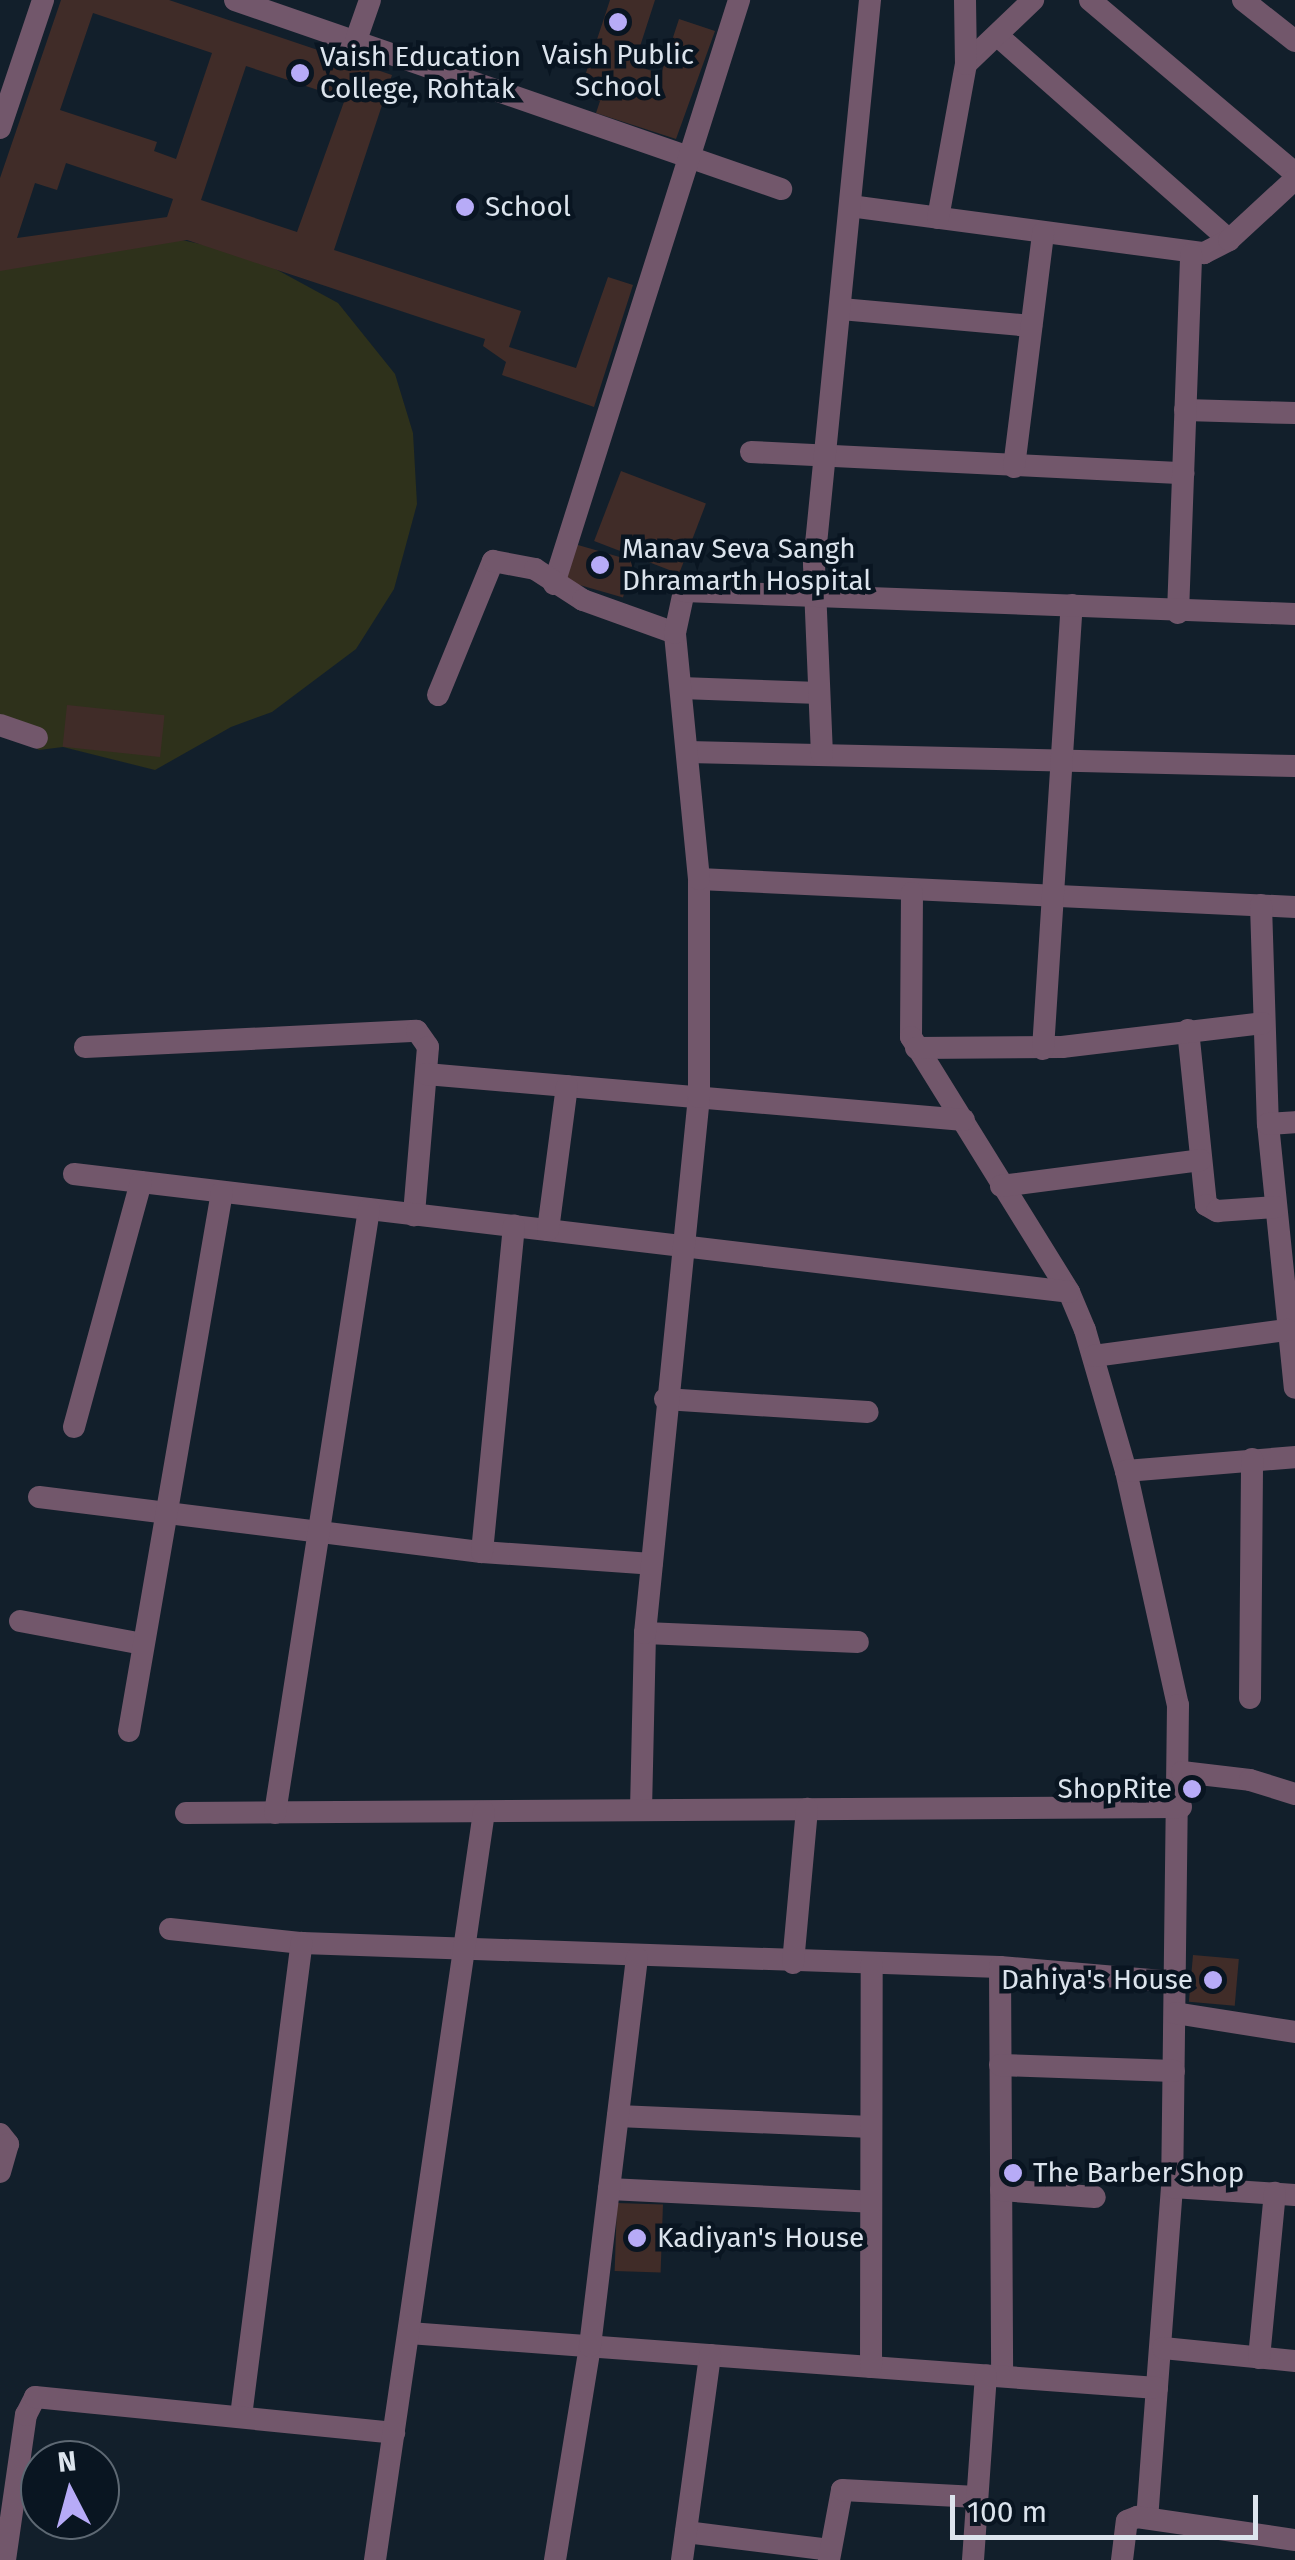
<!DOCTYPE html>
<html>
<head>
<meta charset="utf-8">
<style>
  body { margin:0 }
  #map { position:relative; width:1295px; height:2560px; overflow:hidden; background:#121f2b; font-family:"Fira Sans",sans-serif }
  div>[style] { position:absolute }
  .green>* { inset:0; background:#2e311b }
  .building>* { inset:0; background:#402c28; transform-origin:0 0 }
  .minor>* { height:22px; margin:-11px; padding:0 11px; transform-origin:11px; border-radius:11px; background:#72576b }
  .dots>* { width:28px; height:28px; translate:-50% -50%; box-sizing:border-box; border:5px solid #091521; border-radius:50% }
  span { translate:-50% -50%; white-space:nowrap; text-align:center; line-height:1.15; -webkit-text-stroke:9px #091521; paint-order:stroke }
  .poi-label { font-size:28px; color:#dce4ed }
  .left { translate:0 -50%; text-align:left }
  .right { translate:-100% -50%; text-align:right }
  .north { position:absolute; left:20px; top:2440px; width:100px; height:100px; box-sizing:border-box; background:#091521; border:2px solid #5d6873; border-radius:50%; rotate:354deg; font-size:28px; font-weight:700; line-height:40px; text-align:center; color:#dce4ed }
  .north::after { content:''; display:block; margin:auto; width:35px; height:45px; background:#b7abf7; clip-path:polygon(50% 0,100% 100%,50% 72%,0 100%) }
  .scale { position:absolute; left:950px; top:2495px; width:308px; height:45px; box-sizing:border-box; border:5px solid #dce4ed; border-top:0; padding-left:12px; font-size:30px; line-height:35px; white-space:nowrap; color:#dce4ed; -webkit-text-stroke:8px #091521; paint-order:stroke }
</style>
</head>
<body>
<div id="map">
  <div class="green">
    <i style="clip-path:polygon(182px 240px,250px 255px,338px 303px,395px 374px,413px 433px,417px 504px,394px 589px,356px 649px,272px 712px,231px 727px,155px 770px,63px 747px,39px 750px,0 725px,0 268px)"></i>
  </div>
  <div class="building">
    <i style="clip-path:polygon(evenodd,61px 0,169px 0,392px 75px,334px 250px,521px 311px,509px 347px,576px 368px,608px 277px,633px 285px,594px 407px,502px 375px,506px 362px,483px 346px,485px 339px,187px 240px,0 271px,0 178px,61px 0,93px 13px,212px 53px,176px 159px,154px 151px,157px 142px,60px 110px,93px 13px,61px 0,246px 66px,345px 99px,297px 232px,201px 200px,246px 66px,61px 0,66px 163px,173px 199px,167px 217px,17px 238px,35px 183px,57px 190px,66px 163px)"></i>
    <i style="clip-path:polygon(610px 0,655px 0,634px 65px,661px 74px,679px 19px,715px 31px,676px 139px,596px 113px,600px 101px,579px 94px)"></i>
    <i style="left:621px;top:471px;width:91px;height:75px;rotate:21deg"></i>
    <i style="left:571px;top:543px;width:65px;height:38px;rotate:16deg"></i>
    <i style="left:67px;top:705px;width:98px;height:42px;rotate:6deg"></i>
    <i style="left:1193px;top:1955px;width:46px;height:47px;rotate:5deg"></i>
    <i style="left:617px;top:2203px;width:46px;height:68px;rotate:2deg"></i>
  </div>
  <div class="minor">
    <i style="left:235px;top:0;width:578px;rotate:19.09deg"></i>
    <i style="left:1090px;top:0;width:268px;rotate:40.2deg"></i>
    <i style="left:1243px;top:0;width:66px;rotate:38.3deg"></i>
    <i style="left:999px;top:37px;width:307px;rotate:41.4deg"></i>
    <i style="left:356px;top:40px;width:42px;rotate:-70.7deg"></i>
    <i style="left:966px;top:64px;width:93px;rotate:-43.7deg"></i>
    <i style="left:0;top:128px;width:135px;rotate:-71.4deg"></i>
    <i style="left:850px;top:206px;width:357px;rotate:7.6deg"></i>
    <i style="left:1204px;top:253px;width:28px;rotate:-27deg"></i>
    <i style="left:1229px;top:240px;width:90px;rotate:-42.7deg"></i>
    <i style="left:938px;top:218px;width:157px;rotate:-79.7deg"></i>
    <i style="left:966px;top:64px;width:64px;rotate:-90.9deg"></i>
    <i style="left:841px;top:309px;width:191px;rotate:5.1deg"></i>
    <i style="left:1185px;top:410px;width:110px;rotate:1.6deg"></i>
    <i style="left:751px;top:452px;width:433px;rotate:2.8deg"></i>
    <i style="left:1014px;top:467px;width:236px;rotate:-82.9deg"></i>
    <i style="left:554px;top:584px;width:613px;rotate:-72.42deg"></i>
    <i style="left:1178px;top:613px;width:359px;rotate:-87.9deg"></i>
    <i style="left:681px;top:688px;width:138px;rotate:2.1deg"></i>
    <i style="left:438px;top:695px;width:145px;rotate:-67.7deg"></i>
    <i style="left:493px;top:561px;width:43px;rotate:10.8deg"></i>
    <i style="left:535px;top:569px;width:57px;rotate:32.9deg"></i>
    <i style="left:583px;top:600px;width:98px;rotate:19.7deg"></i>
    <i style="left:0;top:725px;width:39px;rotate:19deg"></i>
    <i style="left:688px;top:752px;width:607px;rotate:1.32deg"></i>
    <i style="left:822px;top:755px;width:191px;rotate:-92.4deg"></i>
    <i style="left:814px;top:564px;width:567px;rotate:-84.33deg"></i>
    <i style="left:699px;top:879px;width:597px;rotate:2.69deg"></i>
    <i style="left:912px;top:893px;width:144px;rotate:90.4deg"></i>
    <i style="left:911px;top:1037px;width:300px;rotate:58.2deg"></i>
    <i style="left:1069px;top:1292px;width:41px;rotate:67.2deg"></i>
    <i style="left:1085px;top:1330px;width:147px;rotate:73.8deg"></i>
    <i style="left:1126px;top:1471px;width:240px;rotate:77.5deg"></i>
    <i style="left:1178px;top:1705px;width:482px;rotate:90.7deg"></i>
    <i style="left:1172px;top:2187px;width:331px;rotate:94.3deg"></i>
    <i style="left:1261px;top:905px;width:219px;rotate:88.2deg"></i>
    <i style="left:1268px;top:1124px;width:265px;rotate:84.2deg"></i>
    <i style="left:1188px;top:1030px;width:176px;rotate:84.1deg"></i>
    <i style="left:1206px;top:1205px;width:13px;rotate:29deg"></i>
    <i style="left:1217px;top:1211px;width:59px;rotate:-3.9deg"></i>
    <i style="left:85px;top:1047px;width:332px;rotate:-2.8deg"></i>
    <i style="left:417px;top:1031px;width:19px;rotate:55deg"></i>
    <i style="left:428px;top:1047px;width:169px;rotate:94.8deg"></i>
    <i style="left:916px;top:1048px;width:146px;rotate:-0.4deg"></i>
    <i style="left:1062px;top:1047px;width:202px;rotate:-6.8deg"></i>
    <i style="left:1043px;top:1049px;width:445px;rotate:-86.3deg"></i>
    <i style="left:426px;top:1074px;width:540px;rotate:4.89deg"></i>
    <i style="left:1268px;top:1124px;width:27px;rotate:-4deg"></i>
    <i style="left:74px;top:1174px;width:1002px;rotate:6.76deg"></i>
    <i style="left:1001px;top:1186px;width:201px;rotate:-7.4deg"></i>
    <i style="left:548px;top:1230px;width:145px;rotate:-82.5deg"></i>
    <i style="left:1094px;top:1356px;width:195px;rotate:-7.7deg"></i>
    <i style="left:665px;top:1399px;width:203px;rotate:3.7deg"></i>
    <i style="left:74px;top:1427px;width:254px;rotate:-74.7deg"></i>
    <i style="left:1126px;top:1471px;width:170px;rotate:-4.7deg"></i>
    <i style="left:39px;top:1497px;width:446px;rotate:7.1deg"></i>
    <i style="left:482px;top:1552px;width:170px;rotate:4deg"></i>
    <i style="left:482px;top:1552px;width:328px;rotate:-84.4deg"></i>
    <i style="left:20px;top:1621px;width:125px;rotate:10.6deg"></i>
    <i style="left:645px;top:1633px;width:213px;rotate:2.4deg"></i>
    <i style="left:1250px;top:1698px;width:239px;rotate:-89.5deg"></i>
    <i style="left:129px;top:1731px;width:547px;rotate:-80.21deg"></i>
    <i style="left:1182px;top:1772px;width:68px;rotate:6.7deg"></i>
    <i style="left:1250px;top:1780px;width:47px;rotate:17.3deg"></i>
    <i style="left:641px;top:1810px;width:177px;rotate:-88.7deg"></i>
    <i style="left:645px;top:1633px;width:539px;rotate:-84.25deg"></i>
    <i style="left:699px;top:1097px;width:218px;rotate:-90deg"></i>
    <i style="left:699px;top:879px;width:247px;rotate:-95.6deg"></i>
    <i style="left:675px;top:633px;width:43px;rotate:-77.9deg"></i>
    <i style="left:684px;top:591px;width:611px;rotate:2.16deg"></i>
    <i style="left:186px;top:1813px;width:995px;rotate:-0.35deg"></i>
    <i style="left:275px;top:1813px;width:611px;rotate:-81.15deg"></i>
    <i style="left:170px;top:1929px;width:133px;rotate:6.1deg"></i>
    <i style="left:302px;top:1943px;width:698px;rotate:1.97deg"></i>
    <i style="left:1000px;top:1967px;width:177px;rotate:4.9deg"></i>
    <i style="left:793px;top:1963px;width:155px;rotate:-84.8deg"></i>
    <i style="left:1000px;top:1967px;width:409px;rotate:89.7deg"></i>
    <i style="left:1175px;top:2013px;width:121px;rotate:9deg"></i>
    <i style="left:1000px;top:2065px;width:174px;rotate:2deg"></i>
    <i style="left:618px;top:2116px;width:253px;rotate:2.5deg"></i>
    <i style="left:0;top:2134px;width:13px;rotate:51deg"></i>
    <i style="left:8px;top:2144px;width:29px;rotate:106deg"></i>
    <i style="left:1172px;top:2187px;width:123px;rotate:3.7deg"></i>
    <i style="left:609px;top:2189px;width:262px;rotate:2.8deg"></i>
    <i style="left:1001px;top:2190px;width:94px;rotate:4.3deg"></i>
    <i style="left:409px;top:2333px;width:750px;rotate:4.21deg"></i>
    <i style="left:1163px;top:2348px;width:133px;rotate:5.6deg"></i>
    <i style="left:1259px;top:2358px;width:166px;rotate:-84.5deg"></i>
    <i style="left:871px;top:2367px;width:403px;rotate:-89.9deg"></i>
    <i style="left:241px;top:2416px;width:477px;rotate:-82.7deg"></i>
    <i style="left:686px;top:2532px;width:145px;rotate:7.1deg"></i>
    <i style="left:5px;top:2560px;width:147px;rotate:-81.8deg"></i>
    <i style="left:26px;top:2415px;width:20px;rotate:-63deg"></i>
    <i style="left:35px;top:2397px;width:361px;rotate:5.7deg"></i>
    <i style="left:375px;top:2560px;width:756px;rotate:-81.71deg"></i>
    <i style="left:555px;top:2560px;width:217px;rotate:-80.7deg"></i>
    <i style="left:590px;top:2346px;width:391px;rotate:-83.1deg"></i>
    <i style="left:682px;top:2560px;width:207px;rotate:-82.2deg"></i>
    <i style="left:829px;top:2560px;width:71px;rotate:-79.5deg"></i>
    <i style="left:842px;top:2490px;width:135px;rotate:3deg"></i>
    <i style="left:973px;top:2560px;width:185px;rotate:-86deg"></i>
    <i style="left:1122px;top:2560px;width:39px;rotate:-83deg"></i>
    <i style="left:1127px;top:2521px;width:11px;rotate:-22deg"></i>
    <i style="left:1137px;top:2517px;width:160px;rotate:8.3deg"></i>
  </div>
  <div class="dots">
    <i style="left:618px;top:22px;background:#b7abf7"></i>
    <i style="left:300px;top:73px;background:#b7abf7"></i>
    <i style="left:465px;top:207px;background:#b7abf7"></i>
    <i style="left:600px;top:565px;background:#b7abf7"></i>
    <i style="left:1192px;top:1789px;background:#b7abf7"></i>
    <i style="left:1213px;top:1980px;background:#b7abf7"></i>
    <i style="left:1013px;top:2173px;background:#b7abf7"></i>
    <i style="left:637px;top:2238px;background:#b7abf7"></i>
  </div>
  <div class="poi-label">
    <span style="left:618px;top:71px">Vaish Public<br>School</span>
    <span class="left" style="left:320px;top:73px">Vaish Education<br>College, Rohtak</span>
    <span class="left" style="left:485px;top:207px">School</span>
    <span class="left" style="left:622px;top:565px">Manav Seva Sangh<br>Dhramarth Hospital</span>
    <span class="right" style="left:1172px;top:1789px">ShopRite</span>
    <span class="right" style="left:1193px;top:1980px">Dahiya's House</span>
    <span class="left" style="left:1033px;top:2173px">The Barber Shop</span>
    <span class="left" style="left:657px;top:2238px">Kadiyan's House</span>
  </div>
  <div class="north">N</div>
  <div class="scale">100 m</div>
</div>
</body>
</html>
